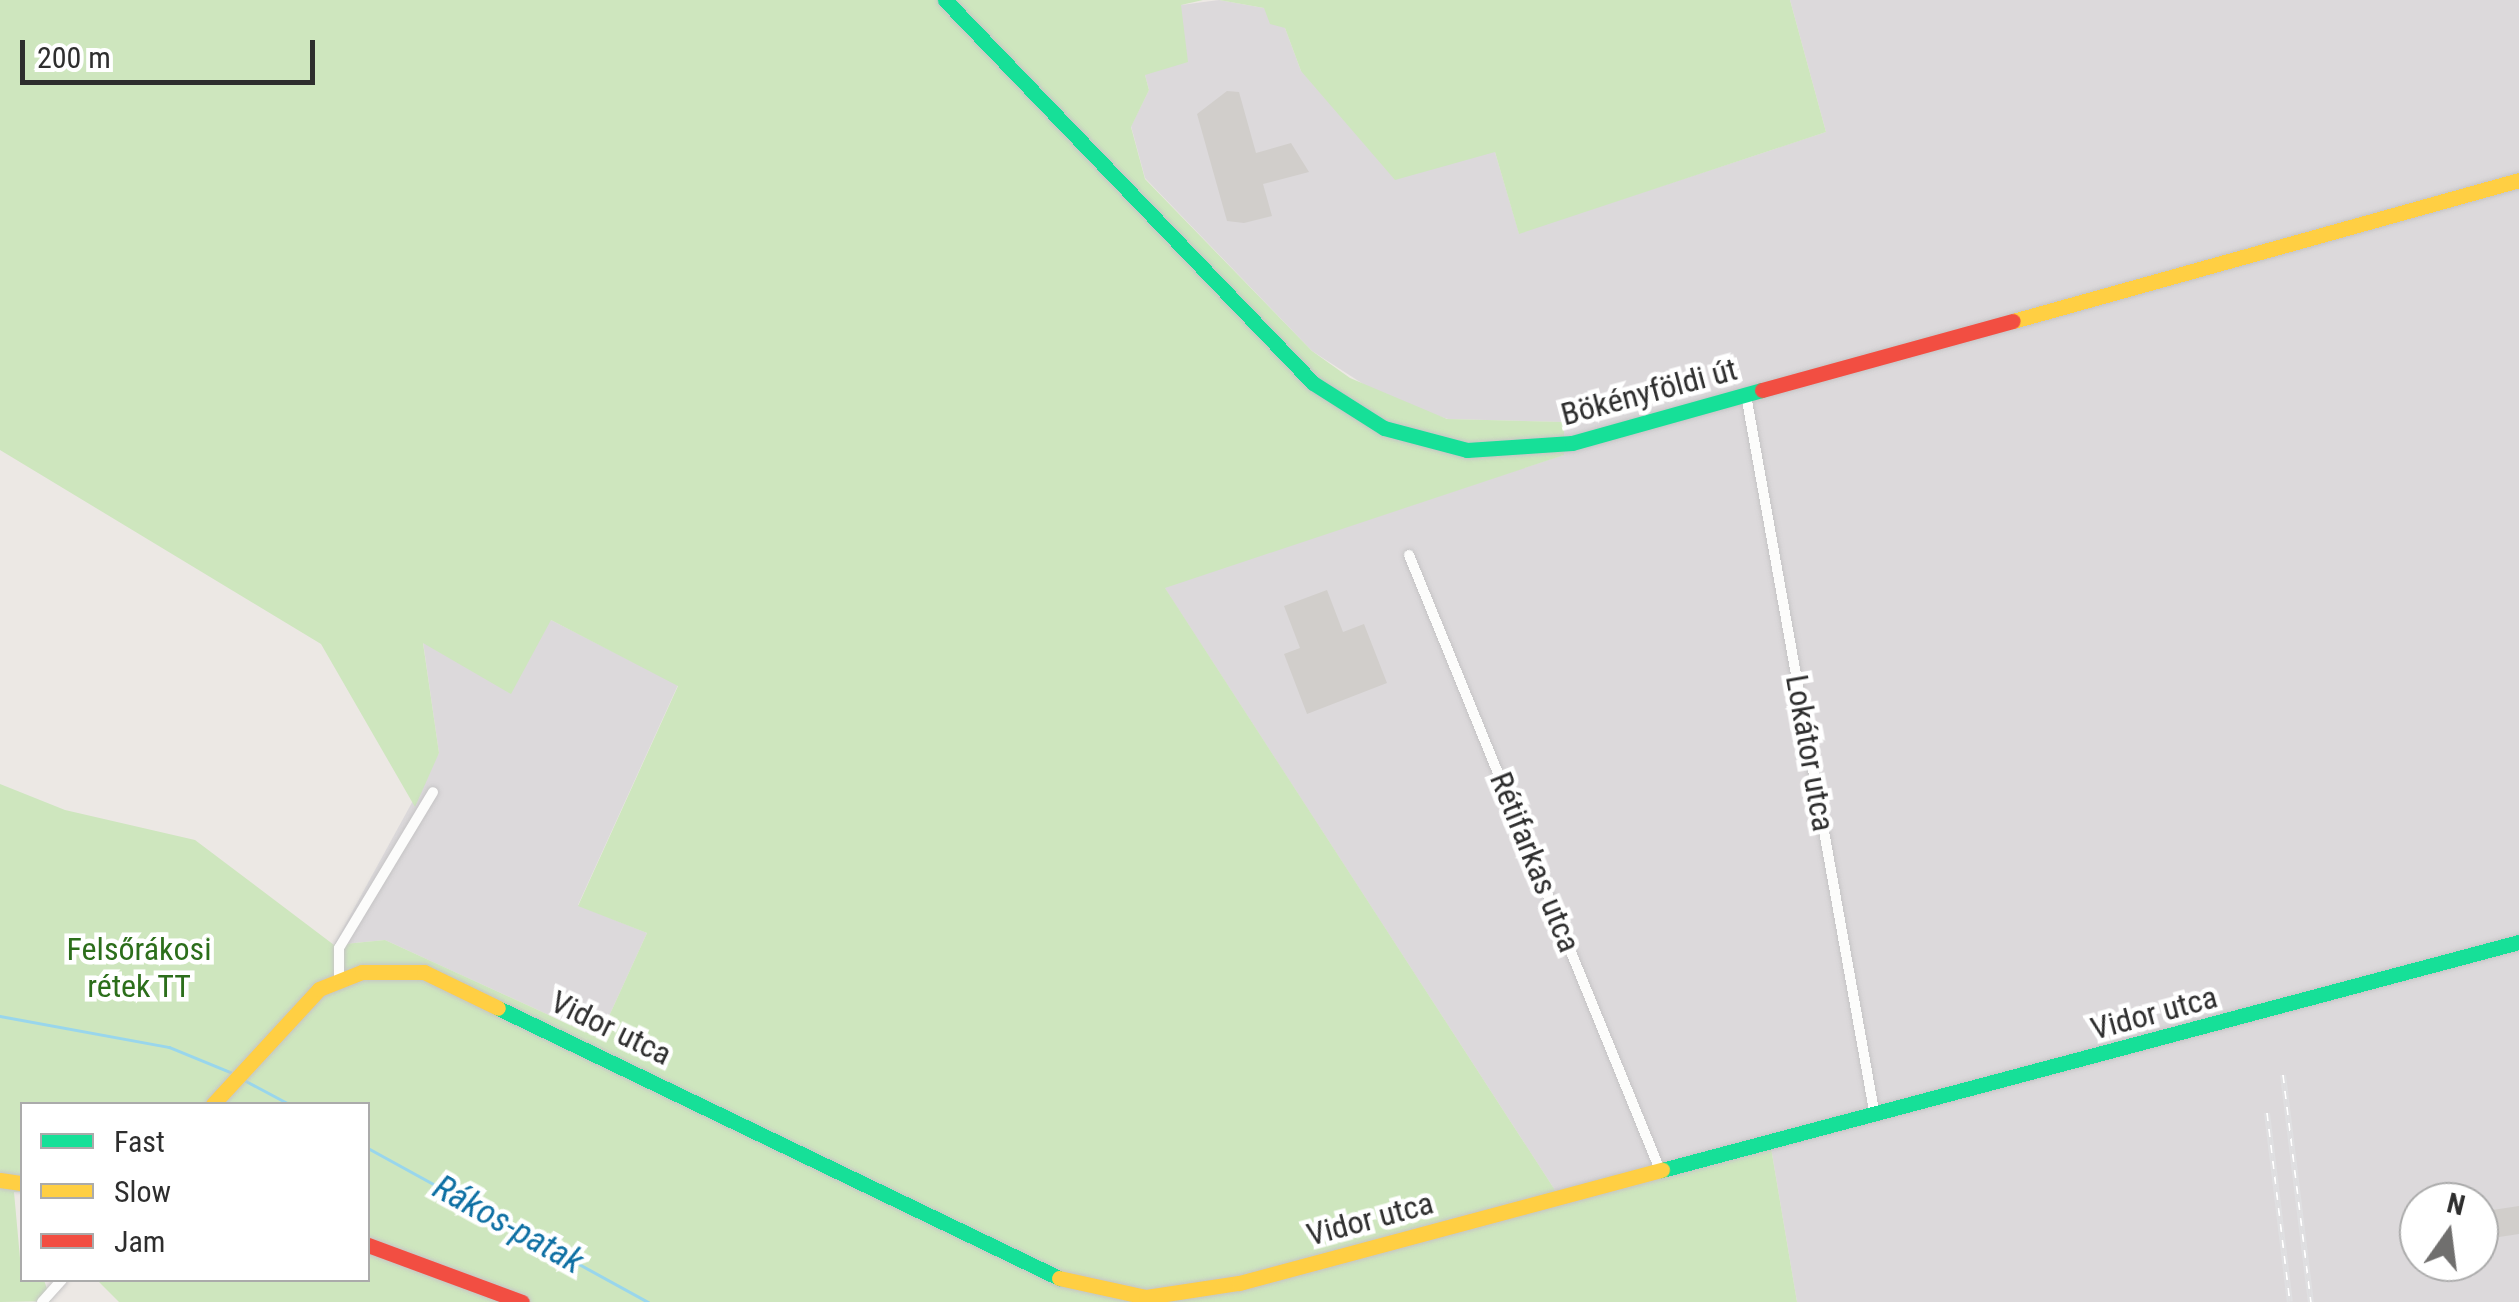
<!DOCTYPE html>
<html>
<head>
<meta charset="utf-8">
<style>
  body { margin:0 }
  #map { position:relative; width:2519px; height:1302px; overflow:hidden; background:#ece8e4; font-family:"Roboto Condensed",sans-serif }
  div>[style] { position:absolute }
  .industrial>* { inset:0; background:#dcd9db }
  .green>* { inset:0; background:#cee6be }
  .stream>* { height:2.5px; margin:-1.25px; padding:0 1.25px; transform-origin:1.25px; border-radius:1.25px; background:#99d6ec }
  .building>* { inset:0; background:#d1cecb }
  .roads { filter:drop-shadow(0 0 2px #c5c4c5) drop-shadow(0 0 2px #c5c4c5) }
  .street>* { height:10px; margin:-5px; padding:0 5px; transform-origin:5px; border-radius:5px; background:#fcfcfb }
  .fast>* { height:15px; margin:-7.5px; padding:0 7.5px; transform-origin:7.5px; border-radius:7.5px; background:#16e098 }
  .slow>* { height:15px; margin:-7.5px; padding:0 7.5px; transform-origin:7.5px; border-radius:7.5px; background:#ffcf43 }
  .jam>* { height:15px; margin:-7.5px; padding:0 7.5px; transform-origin:7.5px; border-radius:7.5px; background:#f24e42 }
  .rail>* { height:6px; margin-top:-3px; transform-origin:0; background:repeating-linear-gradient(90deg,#fff 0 8px,#dfdfe1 0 16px); box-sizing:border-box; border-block:2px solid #dfdfe1 }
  span { translate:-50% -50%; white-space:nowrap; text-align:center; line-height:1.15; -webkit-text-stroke:9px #fff; paint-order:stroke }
  .street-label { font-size:32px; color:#2e2e2e }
  .park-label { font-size:32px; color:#2c6e1b }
  .water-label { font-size:35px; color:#0d6fa3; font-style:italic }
  .legend { position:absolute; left:20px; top:1102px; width:350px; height:180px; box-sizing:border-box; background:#fff; border:2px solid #ababab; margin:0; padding:12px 18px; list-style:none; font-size:30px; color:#2e2e2e }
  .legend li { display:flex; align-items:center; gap:20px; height:50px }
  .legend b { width:50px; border:2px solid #ababab }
  .north { position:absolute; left:2399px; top:1182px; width:100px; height:100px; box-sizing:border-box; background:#fff; border:2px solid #ababab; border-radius:50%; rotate:14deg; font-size:28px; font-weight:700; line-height:40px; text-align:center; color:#2e2e2e }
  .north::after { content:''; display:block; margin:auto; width:35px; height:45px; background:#706f6e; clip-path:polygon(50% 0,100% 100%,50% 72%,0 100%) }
  .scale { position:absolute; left:20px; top:40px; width:295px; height:45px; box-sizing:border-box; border:5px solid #2e2e2e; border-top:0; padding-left:12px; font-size:30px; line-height:35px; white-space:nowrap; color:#2e2e2e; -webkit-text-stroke:8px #fff; paint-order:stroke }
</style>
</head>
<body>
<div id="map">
  <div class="industrial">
    <i style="clip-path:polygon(evenodd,1219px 0,1264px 8px,1285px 28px,1301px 71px,1495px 152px,1519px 233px,1826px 132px,1790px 0,2519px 0,2519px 1302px,1797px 1302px,1771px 1148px,1562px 1201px,1164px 587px,1563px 455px,1563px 422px,1448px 419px,1388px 400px,1312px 351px,1145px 178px,1131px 126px,1149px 90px,1145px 75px,1181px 5px,1219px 0,2419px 1202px,2479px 1202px,2479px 1262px,2419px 1262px,2419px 1202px)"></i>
    <i style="clip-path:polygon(551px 620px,678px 685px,578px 905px,647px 933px,599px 1038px,385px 940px,334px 945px,439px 753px,423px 642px)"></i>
  </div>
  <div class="green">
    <i style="clip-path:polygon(0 0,1203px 0,1181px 5px,1188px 62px,1145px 75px,1149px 90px,1131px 127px,1145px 179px,1312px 351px,1350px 378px,1447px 419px,1564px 422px,1564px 455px,1165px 588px,1562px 1201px,1771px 1148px,1797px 1302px,119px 1302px,97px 1280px,368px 1280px,368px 1104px,22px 1104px,22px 1192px,14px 1192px,22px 1280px,44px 1280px,51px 1301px,0 1302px,0 784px,65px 810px,195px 840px,334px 945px,385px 940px,599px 1038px,647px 933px,578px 906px,678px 686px,551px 620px,511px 694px,423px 643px,439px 753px,415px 807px,321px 644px,0 450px)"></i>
    <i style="clip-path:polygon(1219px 0,1790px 0,1826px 132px,1519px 234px,1495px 152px,1395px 180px,1301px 71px,1285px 28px,1270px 24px,1264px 8px)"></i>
  </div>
  <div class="stream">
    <i style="left:0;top:1016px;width:172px;rotate:10.4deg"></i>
    <i style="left:169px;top:1047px;width:66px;rotate:22.3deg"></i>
    <i style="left:246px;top:1081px;width:49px;rotate:28.1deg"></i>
    <i style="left:368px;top:1148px;width:320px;rotate:28.8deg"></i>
  </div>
  <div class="building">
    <i style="clip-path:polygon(1227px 91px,1239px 92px,1256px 153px,1291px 143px,1309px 172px,1263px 184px,1272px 216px,1244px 223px,1227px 221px,1197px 114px)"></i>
    <i style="clip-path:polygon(1327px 590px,1343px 632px,1364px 624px,1387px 683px,1307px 714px,1284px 654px,1300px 648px,1284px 606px)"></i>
    <i style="clip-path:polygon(2519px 1206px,2519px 1234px,2479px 1240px,2479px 1212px)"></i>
  </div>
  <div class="roads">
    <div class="street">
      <i style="left:1746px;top:395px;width:727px;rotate:79.86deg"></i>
      <i style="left:1409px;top:555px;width:664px;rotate:67.8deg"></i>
      <i style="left:339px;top:980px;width:32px;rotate:-90deg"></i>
      <i style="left:339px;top:948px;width:182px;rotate:-58.9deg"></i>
      <i style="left:42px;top:1302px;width:30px;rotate:-48deg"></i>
    </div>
    <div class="fast">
      <i style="left:945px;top:0;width:531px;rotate:46.14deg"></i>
      <i style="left:1313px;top:383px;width:84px;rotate:32.4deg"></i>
      <i style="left:1384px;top:428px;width:86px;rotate:14.8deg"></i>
      <i style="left:1467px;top:450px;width:105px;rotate:-3.8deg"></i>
      <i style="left:1572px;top:443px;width:197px;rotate:-15.6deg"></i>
      <i style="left:498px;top:1008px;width:623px;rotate:25.7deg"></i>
      <i style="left:1662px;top:1170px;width:887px;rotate:-14.9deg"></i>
    </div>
    <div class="slow">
      <i style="left:2013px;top:321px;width:525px;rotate:-15.57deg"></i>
      <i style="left:213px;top:1104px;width:156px;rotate:-47.3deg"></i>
      <i style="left:319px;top:989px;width:46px;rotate:-21.6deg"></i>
      <i style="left:362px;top:972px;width:62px"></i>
      <i style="left:424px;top:972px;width:82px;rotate:25.9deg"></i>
      <i style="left:0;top:1180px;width:22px;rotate:8deg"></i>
      <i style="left:1059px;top:1278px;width:89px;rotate:12.3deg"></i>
      <i style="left:1146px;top:1297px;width:94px;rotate:-8.6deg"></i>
      <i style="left:1239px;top:1283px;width:438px;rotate:-15deg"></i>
    </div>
    <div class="jam">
      <i style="left:1762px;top:390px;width:260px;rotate:-15.4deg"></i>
      <i style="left:368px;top:1245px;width:164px;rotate:20.3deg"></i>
    </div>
  </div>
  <div class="rail">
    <i style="left:2283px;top:1075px;width:229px;rotate:83deg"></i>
    <i style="left:2267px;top:1113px;width:190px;rotate:83.1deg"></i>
  </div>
  <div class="street-label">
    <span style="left:1649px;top:392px;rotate:-15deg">Bökényföldi út</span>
    <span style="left:1810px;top:753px;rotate:80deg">Lokátor utca</span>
    <span style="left:1535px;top:862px;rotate:68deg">Rétifarkas utca</span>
    <span style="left:2154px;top:1013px;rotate:-15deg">Vidor utca</span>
    <span style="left:611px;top:1028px;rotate:26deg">Vidor utca</span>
    <span style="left:1370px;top:1219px;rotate:-15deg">Vidor utca</span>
  </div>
  <div class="park-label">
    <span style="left:139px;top:968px">Felsőrákosi<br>rétek TT</span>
  </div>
  <div class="water-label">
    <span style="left:508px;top:1225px;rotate:29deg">Rákos-patak</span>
  </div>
  <ul class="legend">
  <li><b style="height:12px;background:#16e098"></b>Fast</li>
  <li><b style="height:12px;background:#ffcf43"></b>Slow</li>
  <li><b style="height:12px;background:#f24e42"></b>Jam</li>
  </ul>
  <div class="north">N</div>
  <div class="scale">200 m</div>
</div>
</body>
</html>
